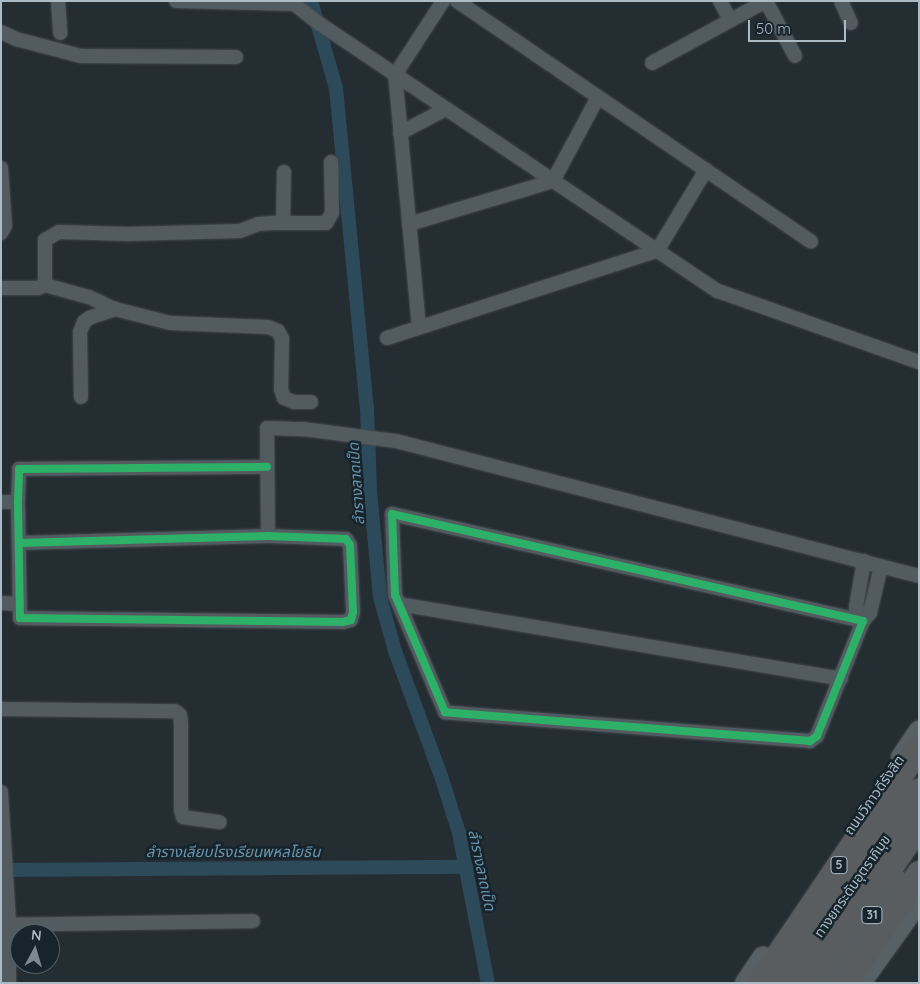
<!DOCTYPE html>
<html>
<head>
<meta charset="utf-8">
<style>
  body { margin:0 }
  #map { position:relative; width:920px; height:984px; overflow:hidden; background:#242d32; font-family:Quicksand,"Noto Sans Thai",sans-serif }
  div>[style] { position:absolute }
  .canal>* { height:14px; margin:-7px; padding:0 7px; transform-origin:7px; border-radius:7px; background:#2d4a5a }
  .roads { filter:drop-shadow(0 0 1px #42484d) drop-shadow(0 0 1px #42484d) }
  .minor>* { height:14px; margin:-7px; padding:0 7px; transform-origin:7px; border-radius:7px; background:#525b60 }
  .secondary>* { height:20px; margin:-10px; padding:0 10px; transform-origin:10px; border-radius:10px; background:#576065 }
  .trunk>* { height:22px; margin:-11px; padding:0 11px; transform-origin:11px; border-radius:11px; background:#575d60 }
  .motorway>* { height:25px; margin:-12.5px; padding:0 12.5px; transform-origin:12.5px; border-radius:12.5px; background:#595d5f }
  .cycleway>* { height:8px; margin:-4px; padding:0 4px; transform-origin:4px; border-radius:4px; background:#2db169 }
  span { translate:-50% -50%; white-space:nowrap; text-align:center; line-height:1.15; -webkit-text-stroke:5px #17242c; paint-order:stroke }
  .shield-label span { padding:1px 4px; background:#17242c; border:1px solid; border-radius:4px; -webkit-text-stroke-width:0 }
  .shield-label { font-size:12px; color:#abbbc5; font-weight:700 }
  .street-label { font-size:14px; color:#abbbc5 }
  .water-label { font-size:15px; color:#6994ac; font-style:italic }
  .frame { position:absolute; inset:0; border:2px solid #abbbc5; pointer-events:none }
  .north { position:absolute; left:10px; top:924px; width:50px; height:50px; box-sizing:border-box; background:#17242c; border:1px solid #526069; border-radius:50%; rotate:6deg; font-size:14px; font-weight:700; line-height:20px; text-align:center; color:#abbbc5 }
  .north::after { content:''; display:block; margin:auto; width:18px; height:22px; background:#7c8992; clip-path:polygon(50% 0,100% 100%,50% 72%,0 100%) }
  .scale { position:absolute; left:748px; top:20px; width:98px; height:22px; box-sizing:border-box; border:2px solid #abbbc5; border-top:0; padding-left:6px; font-size:15px; line-height:18px; white-space:nowrap; color:#abbbc5; -webkit-text-stroke:4px #17242c; paint-order:stroke }
</style>
</head>
<body>
<div id="map">
  <div class="canal">
    <i style="left:311px;top:1px;width:91px;rotate:74deg"></i>
    <i style="left:336px;top:88px;width:321px;rotate:84.5deg"></i>
    <i style="left:367px;top:408px;width:83px;rotate:87.9deg"></i>
    <i style="left:370px;top:491px;width:106px;rotate:84.6deg"></i>
    <i style="left:380px;top:597px;width:56px;rotate:74.5deg"></i>
    <i style="left:395px;top:651px;width:136px;rotate:69.8deg"></i>
    <i style="left:442px;top:779px;width:57px;rotate:72.5deg"></i>
    <i style="left:459px;top:833px;width:153px;rotate:79.1deg"></i>
    <i style="left:1px;top:870px;width:465px;rotate:-0.4deg"></i>
  </div>
  <div class="roads">
    <div class="minor">
      <i style="left:58px;top:1px;width:32px;rotate:86deg"></i>
      <i style="left:176px;top:1px;width:118px;rotate:1.5deg"></i>
      <i style="left:294px;top:4px;width:33px;rotate:38deg"></i>
      <i style="left:320px;top:24px;width:479px;rotate:33.9deg"></i>
      <i style="left:718px;top:291px;width:213px;rotate:19.5deg"></i>
      <i style="left:457px;top:1px;width:428px;rotate:34.2deg"></i>
      <i style="left:720px;top:1px;width:21px;rotate:62deg"></i>
      <i style="left:766px;top:1px;width:62px;rotate:62.2deg"></i>
      <i style="left:841px;top:1px;width:24px;rotate:66deg"></i>
      <i style="left:1px;top:32px;width:17px;rotate:25deg"></i>
      <i style="left:16px;top:39px;width:67px;rotate:14.7deg"></i>
      <i style="left:81px;top:56px;width:155px;rotate:0.4deg"></i>
      <i style="left:652px;top:63px;width:130px;rotate:-28.5deg"></i>
      <i style="left:400px;top:133px;width:52px;rotate:-27.6deg"></i>
      <i style="left:1px;top:168px;width:58px;rotate:86.1deg"></i>
      <i style="left:5px;top:226px;width:8px;rotate:120deg"></i>
      <i style="left:283px;top:223px;width:51px;rotate:-88.9deg"></i>
      <i style="left:409px;top:224px;width:150px;rotate:-16.6deg"></i>
      <i style="left:553px;top:181px;width:95px;rotate:-61.8deg"></i>
      <i style="left:45px;top:285px;width:45px;rotate:-90deg"></i>
      <i style="left:45px;top:240px;width:16px;rotate:-30deg"></i>
      <i style="left:59px;top:232px;width:69px;rotate:1.7deg"></i>
      <i style="left:128px;top:234px;width:112px;rotate:-1.5deg"></i>
      <i style="left:240px;top:231px;width:19px;rotate:-21deg"></i>
      <i style="left:258px;top:224px;width:15px;rotate:-4deg"></i>
      <i style="left:273px;top:223px;width:53px"></i>
      <i style="left:326px;top:223px;width:12px;rotate:-59deg"></i>
      <i style="left:332px;top:213px;width:51px;rotate:-91.1deg"></i>
      <i style="left:45px;top:285px;width:46px;rotate:15.3deg"></i>
      <i style="left:89px;top:297px;width:29px;rotate:25deg"></i>
      <i style="left:115px;top:309px;width:57px;rotate:14.3deg"></i>
      <i style="left:170px;top:323px;width:98px;rotate:2.3deg"></i>
      <i style="left:268px;top:327px;width:11px;rotate:22deg"></i>
      <i style="left:278px;top:331px;width:9px;rotate:63deg"></i>
      <i style="left:282px;top:339px;width:50px;rotate:91.1deg"></i>
      <i style="left:281px;top:389px;width:9px;rotate:72deg"></i>
      <i style="left:284px;top:398px;width:11px;rotate:22deg"></i>
      <i style="left:294px;top:402px;width:17px"></i>
      <i style="left:1px;top:288px;width:37px"></i>
      <i style="left:38px;top:288px;width:8px;rotate:-23deg"></i>
      <i style="left:419px;top:327px;width:253px;rotate:-95.4deg"></i>
      <i style="left:395px;top:75px;width:88px;rotate:-57deg"></i>
      <i style="left:387px;top:338px;width:284px;rotate:-17.9deg"></i>
      <i style="left:657px;top:251px;width:95px;rotate:-58.8deg"></i>
      <i style="left:81px;top:397px;width:65px;rotate:-90.9deg"></i>
      <i style="left:80px;top:332px;width:11px;rotate:-68deg"></i>
      <i style="left:84px;top:322px;width:6px;rotate:-39deg"></i>
      <i style="left:89px;top:318px;width:28px;rotate:-19deg"></i>
      <i style="left:1px;top:502px;width:17px"></i>
      <i style="left:392px;top:514px;width:483px;rotate:12.8deg"></i>
      <i style="left:863px;top:621px;width:124px;rotate:111.8deg"></i>
      <i style="left:817px;top:736px;width:9px;rotate:144deg"></i>
      <i style="left:810px;top:741px;width:366px;rotate:-175.5deg"></i>
      <i style="left:445px;top:712px;width:127px;rotate:-113.1deg"></i>
      <i style="left:395px;top:595px;width:81px;rotate:-92.1deg"></i>
      <i style="left:268px;top:536px;width:108px;rotate:-90.5deg"></i>
      <i style="left:267px;top:428px;width:36px;rotate:2deg"></i>
      <i style="left:303px;top:429px;width:94px;rotate:7.4deg"></i>
      <i style="left:396px;top:441px;width:540px;rotate:14.47deg"></i>
      <i style="left:19px;top:543px;width:249px;rotate:-1.6deg"></i>
      <i style="left:268px;top:536px;width:78px;rotate:2.2deg"></i>
      <i style="left:346px;top:539px;width:7px;rotate:56deg"></i>
      <i style="left:350px;top:545px;width:67px;rotate:87.4deg"></i>
      <i style="left:353px;top:612px;width:8px;rotate:104deg"></i>
      <i style="left:351px;top:620px;width:8px;rotate:166deg"></i>
      <i style="left:343px;top:622px;width:323px;rotate:-179.3deg"></i>
      <i style="left:20px;top:618px;width:116px;rotate:-91deg"></i>
      <i style="left:18px;top:502px;width:33px;rotate:-88deg"></i>
      <i style="left:19px;top:469px;width:248px;rotate:-0.5deg"></i>
      <i style="left:864px;top:561px;width:47px;rotate:99.9deg"></i>
      <i style="left:856px;top:607px;width:16px;rotate:63deg"></i>
      <i style="left:863px;top:621px;width:11px;rotate:-49deg"></i>
      <i style="left:870px;top:613px;width:48px;rotate:-76.8deg"></i>
      <i style="left:1px;top:603px;width:19px;rotate:3deg"></i>
      <i style="left:399px;top:604px;width:448px;rotate:9.6deg"></i>
      <i style="left:1px;top:709px;width:174px;rotate:0.7deg"></i>
      <i style="left:175px;top:711px;width:6px;rotate:39deg"></i>
      <i style="left:180px;top:715px;width:9px;rotate:84deg"></i>
      <i style="left:181px;top:724px;width:85px;rotate:90deg"></i>
      <i style="left:181px;top:809px;width:8px;rotate:76deg"></i>
      <i style="left:183px;top:817px;width:37px;rotate:8deg"></i>
      <i style="left:1px;top:792px;width:132px;rotate:86.5deg"></i>
      <i style="left:9px;top:924px;width:59px;rotate:90deg"></i>
      <i style="left:1px;top:925px;width:252px;rotate:-0.9deg"></i>
    </div>
    <div class="secondary">
      <i style="left:901px;top:757px;width:32px;rotate:-56deg"></i>
      <i style="left:745px;top:983px;width:32px;rotate:-56deg"></i>
      <i style="left:861px;top:983px;width:100px;rotate:-54.4deg"></i>
    </div>
    <div class="trunk">
      <i style="left:825px;top:983px;width:125px;rotate:-55.4deg"></i>
    </div>
    <div class="motorway">
      <i style="left:759px;top:983px;width:285px;rotate:-55.9deg"></i>
      <i style="left:786px;top:983px;width:234px;rotate:-55.4deg"></i>
      <i style="left:809px;top:983px;width:193px;rotate:-55.2deg"></i>
      <i style="left:844px;top:983px;width:133px;rotate:-55.7deg"></i>
    </div>
  </div>
  <div class="cycleway">
    <i style="left:392px;top:514px;width:483px;rotate:12.8deg"></i>
    <i style="left:863px;top:621px;width:124px;rotate:111.8deg"></i>
    <i style="left:817px;top:736px;width:9px;rotate:144deg"></i>
    <i style="left:810px;top:741px;width:366px;rotate:-175.5deg"></i>
    <i style="left:445px;top:712px;width:127px;rotate:-113.1deg"></i>
    <i style="left:395px;top:595px;width:81px;rotate:-92.1deg"></i>
    <i style="left:19px;top:543px;width:249px;rotate:-1.6deg"></i>
    <i style="left:268px;top:536px;width:78px;rotate:2.2deg"></i>
    <i style="left:346px;top:539px;width:7px;rotate:56deg"></i>
    <i style="left:350px;top:545px;width:67px;rotate:87.4deg"></i>
    <i style="left:353px;top:612px;width:8px;rotate:104deg"></i>
    <i style="left:351px;top:620px;width:8px;rotate:166deg"></i>
    <i style="left:343px;top:622px;width:323px;rotate:-179.3deg"></i>
    <i style="left:20px;top:618px;width:116px;rotate:-91deg"></i>
    <i style="left:18px;top:502px;width:33px;rotate:-88deg"></i>
    <i style="left:19px;top:469px;width:248px;rotate:-0.5deg"></i>
  </div>
  <div class="shield-label">
    <span style="left:839px;top:865px">5</span>
    <span style="left:872px;top:915px">31</span>
  </div>
  <div class="street-label">
    <span style="left:874px;top:795px;rotate:-55deg">ถนนวิภาวดีรังสิต</span>
    <span style="left:852px;top:886px;rotate:-55deg">ทางยกระดับอุตราภิมุข</span>
  </div>
  <div class="water-label">
    <span style="left:356px;top:484px;rotate:-94deg">ลำรางลาดเป็ด</span>
    <span style="left:233px;top:852px">ลำรางเลียบโรงเรียนพหลโยธิน</span>
    <span style="left:482px;top:870px;rotate:78deg">ลำรางลาดเป็ด</span>
  </div>
  <div class="frame"></div>
  <div class="north">N</div>
  <div class="scale">50 m</div>
</div>
</body>
</html>
